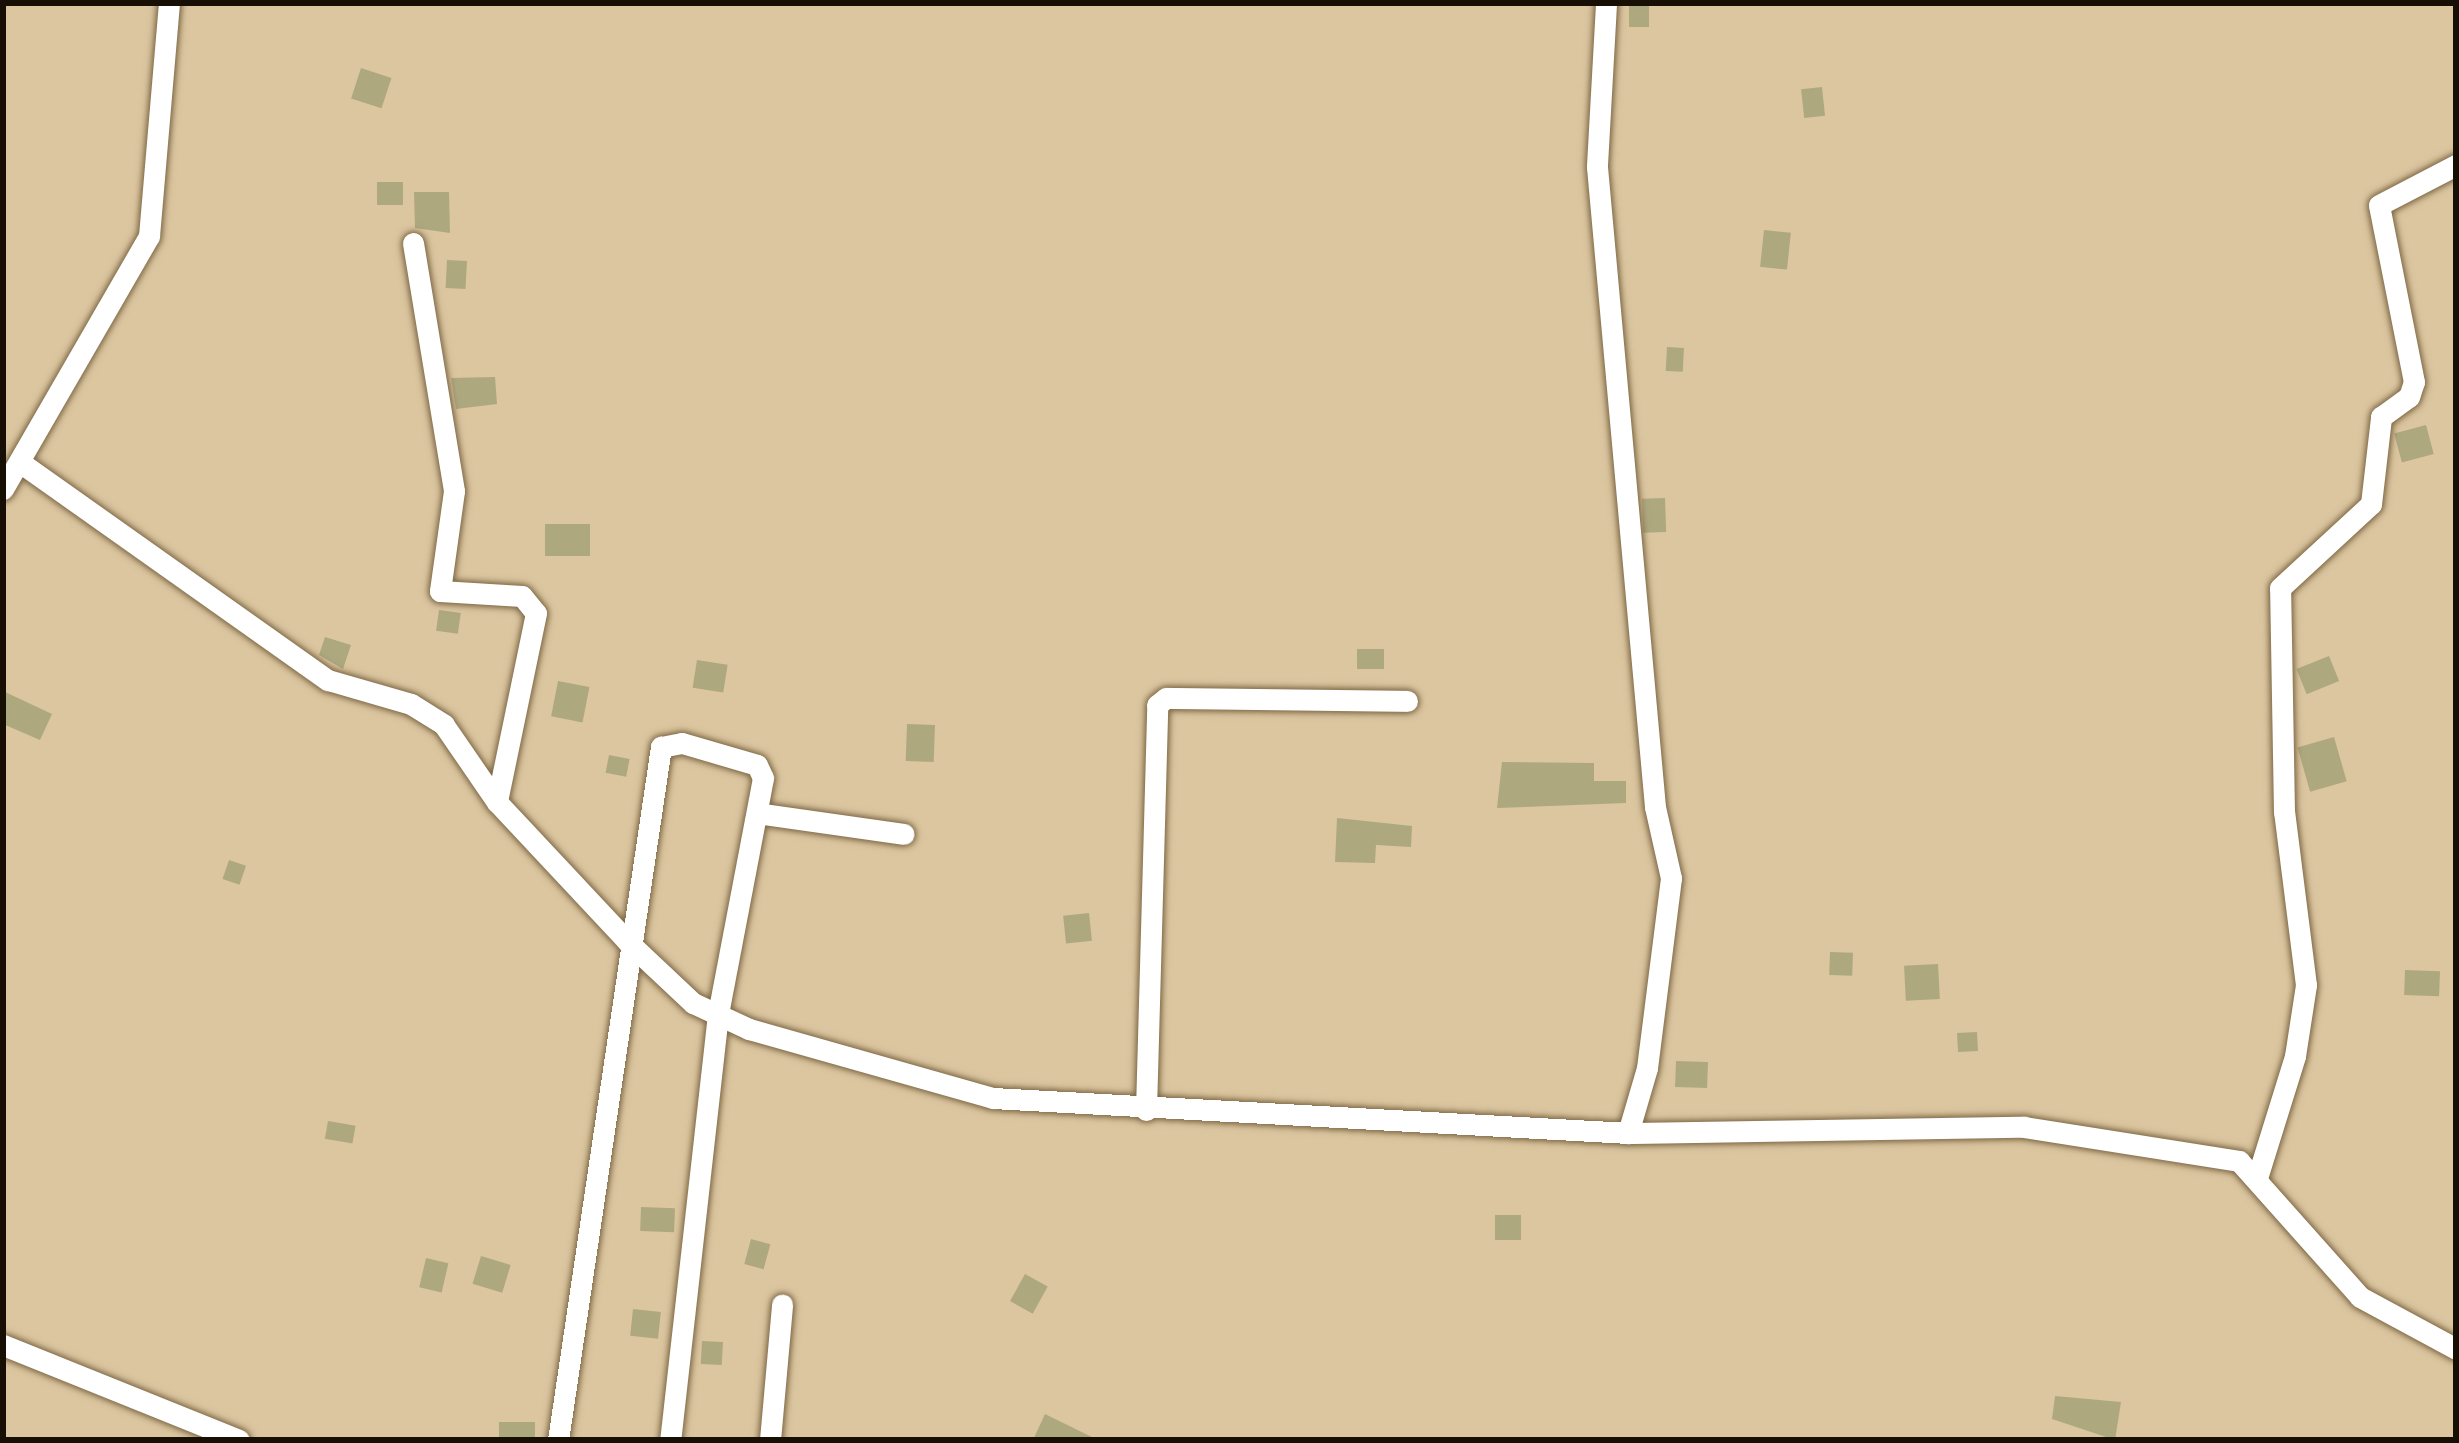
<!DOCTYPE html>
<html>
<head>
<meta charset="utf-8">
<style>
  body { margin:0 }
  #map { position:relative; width:2459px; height:1443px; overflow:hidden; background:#dcc6a0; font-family:"Public Sans",sans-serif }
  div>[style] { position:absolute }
  .building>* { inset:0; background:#aea87f; transform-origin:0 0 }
  .roads { filter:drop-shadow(0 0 3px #7d6845) drop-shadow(0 0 3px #7d6845) }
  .minor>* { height:21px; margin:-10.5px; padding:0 10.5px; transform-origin:10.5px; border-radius:10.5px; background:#fff }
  span { translate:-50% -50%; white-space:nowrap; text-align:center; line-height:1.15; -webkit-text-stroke:10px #ead3ac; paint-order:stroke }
  .frame { position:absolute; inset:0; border:6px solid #170f03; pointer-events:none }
</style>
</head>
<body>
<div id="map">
  <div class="building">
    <i style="left:1629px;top:3px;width:20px;height:24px"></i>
    <i style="left:361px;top:68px;width:32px;height:32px;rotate:18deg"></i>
    <i style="left:1822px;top:87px;width:29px;height:21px;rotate:84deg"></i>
    <i style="left:377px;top:182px;width:26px;height:23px"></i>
    <i style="clip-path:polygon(414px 192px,449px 192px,450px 233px,415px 228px)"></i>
    <i style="left:1764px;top:230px;width:27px;height:37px;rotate:6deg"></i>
    <i style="left:447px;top:260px;width:20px;height:28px;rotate:3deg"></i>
    <i style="left:1667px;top:347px;width:17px;height:24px;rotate:3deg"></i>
    <i style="clip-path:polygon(495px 377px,497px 404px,456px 409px,451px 378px)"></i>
    <i style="left:2426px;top:425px;width:30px;height:33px;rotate:75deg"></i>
    <i style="left:1665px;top:498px;width:34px;height:23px;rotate:88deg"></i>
    <i style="left:590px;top:524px;width:32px;height:45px;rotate:90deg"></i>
    <i style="left:439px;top:610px;width:22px;height:21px;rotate:8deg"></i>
    <i style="clip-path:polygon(325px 637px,351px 645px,343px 669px,319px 655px)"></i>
    <i style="left:1357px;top:649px;width:27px;height:20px"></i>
    <i style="left:2329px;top:656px;width:27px;height:35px;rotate:68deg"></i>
    <i style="left:697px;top:660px;width:31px;height:28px;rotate:9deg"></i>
    <i style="left:558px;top:681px;width:32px;height:36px;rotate:11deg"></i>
    <i style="clip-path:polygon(3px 691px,52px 714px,40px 740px,3px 724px)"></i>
    <i style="left:907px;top:724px;width:28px;height:37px;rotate:2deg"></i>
    <i style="left:2334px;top:737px;width:46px;height:38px;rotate:74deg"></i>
    <i style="left:609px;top:755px;width:21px;height:18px;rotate:11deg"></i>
    <i style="clip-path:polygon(1502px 762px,1594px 763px,1594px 781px,1626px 781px,1626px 803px,1497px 808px)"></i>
    <i style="clip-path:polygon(1337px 818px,1412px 826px,1411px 847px,1376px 845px,1375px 863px,1335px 862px)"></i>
    <i style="left:229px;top:860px;width:18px;height:20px;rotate:19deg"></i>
    <i style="left:1089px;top:913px;width:28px;height:26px;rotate:84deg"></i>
    <i style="left:1830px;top:952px;width:23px;height:23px;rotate:2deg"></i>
    <i style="left:1938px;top:964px;width:35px;height:34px;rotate:87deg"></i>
    <i style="left:2405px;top:970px;width:35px;height:25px;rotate:2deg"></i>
    <i style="left:1977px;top:1032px;width:19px;height:20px;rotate:87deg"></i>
    <i style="left:1676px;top:1061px;width:32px;height:26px;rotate:2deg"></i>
    <i style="left:328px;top:1121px;width:28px;height:18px;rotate:10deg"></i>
    <i style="left:641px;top:1207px;width:34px;height:24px;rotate:2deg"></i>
    <i style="left:1495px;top:1215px;width:26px;height:25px"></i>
    <i style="left:751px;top:1239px;width:20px;height:26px;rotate:15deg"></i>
    <i style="left:481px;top:1256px;width:31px;height:29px;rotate:17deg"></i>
    <i style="left:426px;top:1258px;width:23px;height:30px;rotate:13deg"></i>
    <i style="left:1025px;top:1274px;width:26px;height:31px;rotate:29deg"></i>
    <i style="left:633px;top:1309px;width:28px;height:27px;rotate:6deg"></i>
    <i style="left:702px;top:1341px;width:21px;height:23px;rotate:3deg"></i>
    <i style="clip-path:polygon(2055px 1396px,2121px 1402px,2115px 1440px,2052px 1419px)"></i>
    <i style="clip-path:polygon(1045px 1414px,1098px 1440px,1033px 1440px)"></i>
    <i style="left:499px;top:1422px;width:36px;height:18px"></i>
  </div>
  <div class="roads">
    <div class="minor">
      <i style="left:1606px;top:4px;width:163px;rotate:93.2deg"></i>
      <i style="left:1597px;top:167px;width:643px;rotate:84.82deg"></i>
      <i style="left:1655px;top:807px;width:73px;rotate:77.3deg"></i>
      <i style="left:1671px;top:878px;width:192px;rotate:97.2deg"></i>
      <i style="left:1647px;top:1068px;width:68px;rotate:106.3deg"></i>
      <i style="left:1628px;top:1133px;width:396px;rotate:-0.9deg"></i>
      <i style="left:2024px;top:1127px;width:218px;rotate:9deg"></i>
      <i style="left:2239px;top:1161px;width:182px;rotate:48.3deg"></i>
      <i style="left:2360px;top:1297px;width:109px;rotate:28.4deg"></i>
      <i style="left:413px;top:243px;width:251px;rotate:80.6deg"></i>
      <i style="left:454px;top:491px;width:101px;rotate:98deg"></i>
      <i style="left:440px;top:591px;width:82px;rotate:3.5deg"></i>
      <i style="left:522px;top:596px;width:22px;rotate:51deg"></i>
      <i style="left:536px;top:613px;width:193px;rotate:101.7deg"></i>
      <i style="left:21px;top:463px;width:376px;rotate:35.3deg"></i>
      <i style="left:328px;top:680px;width:86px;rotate:16.1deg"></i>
      <i style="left:411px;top:704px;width:39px;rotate:32deg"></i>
      <i style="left:444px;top:725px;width:93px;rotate:55.5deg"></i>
      <i style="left:497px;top:802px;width:190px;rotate:46.9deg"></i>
      <i style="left:627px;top:941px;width:91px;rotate:43.2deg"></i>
      <i style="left:693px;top:1003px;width:62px;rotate:24.9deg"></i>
      <i style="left:749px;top:1029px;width:254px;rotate:15.8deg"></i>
      <i style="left:993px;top:1098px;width:636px;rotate:3.15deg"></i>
      <i style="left:3px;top:489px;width:292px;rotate:-60deg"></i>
      <i style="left:149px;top:236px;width:234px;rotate:-85.1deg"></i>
      <i style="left:757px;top:813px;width:148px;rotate:8.1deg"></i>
      <i style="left:1146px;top:1110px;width:405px;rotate:-88.4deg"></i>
      <i style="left:1157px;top:705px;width:11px;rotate:-38deg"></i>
      <i style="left:1166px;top:698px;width:241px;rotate:0.7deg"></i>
      <i style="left:2258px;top:1175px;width:125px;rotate:-72.7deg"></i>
      <i style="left:2295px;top:1056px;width:72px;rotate:-81.2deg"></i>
      <i style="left:2306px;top:985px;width:174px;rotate:-97.2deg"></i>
      <i style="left:2284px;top:812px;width:224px;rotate:-91deg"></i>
      <i style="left:2280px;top:588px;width:124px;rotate:-42.7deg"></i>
      <i style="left:2371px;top:504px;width:88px;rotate:-83.4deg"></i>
      <i style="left:2381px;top:417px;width:34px;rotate:-36deg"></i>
      <i style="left:2409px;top:397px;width:16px;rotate:-72deg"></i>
      <i style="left:2414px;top:382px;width:180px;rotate:-101.2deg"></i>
      <i style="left:2379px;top:205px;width:87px;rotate:-27.5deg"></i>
      <i style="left:3px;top:1345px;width:254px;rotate:21.9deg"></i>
      <i style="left:558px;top:1440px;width:701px;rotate:-81.55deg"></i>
      <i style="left:661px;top:747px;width:21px;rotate:-11deg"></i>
      <i style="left:682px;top:743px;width:78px;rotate:16.3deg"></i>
      <i style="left:757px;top:765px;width:14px;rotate:65deg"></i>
      <i style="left:763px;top:778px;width:240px;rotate:100.8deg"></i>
      <i style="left:718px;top:1014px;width:429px;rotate:96.4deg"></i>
      <i style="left:770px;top:1440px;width:136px;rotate:-84.9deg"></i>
    </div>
  </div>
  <div class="frame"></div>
</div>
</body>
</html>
